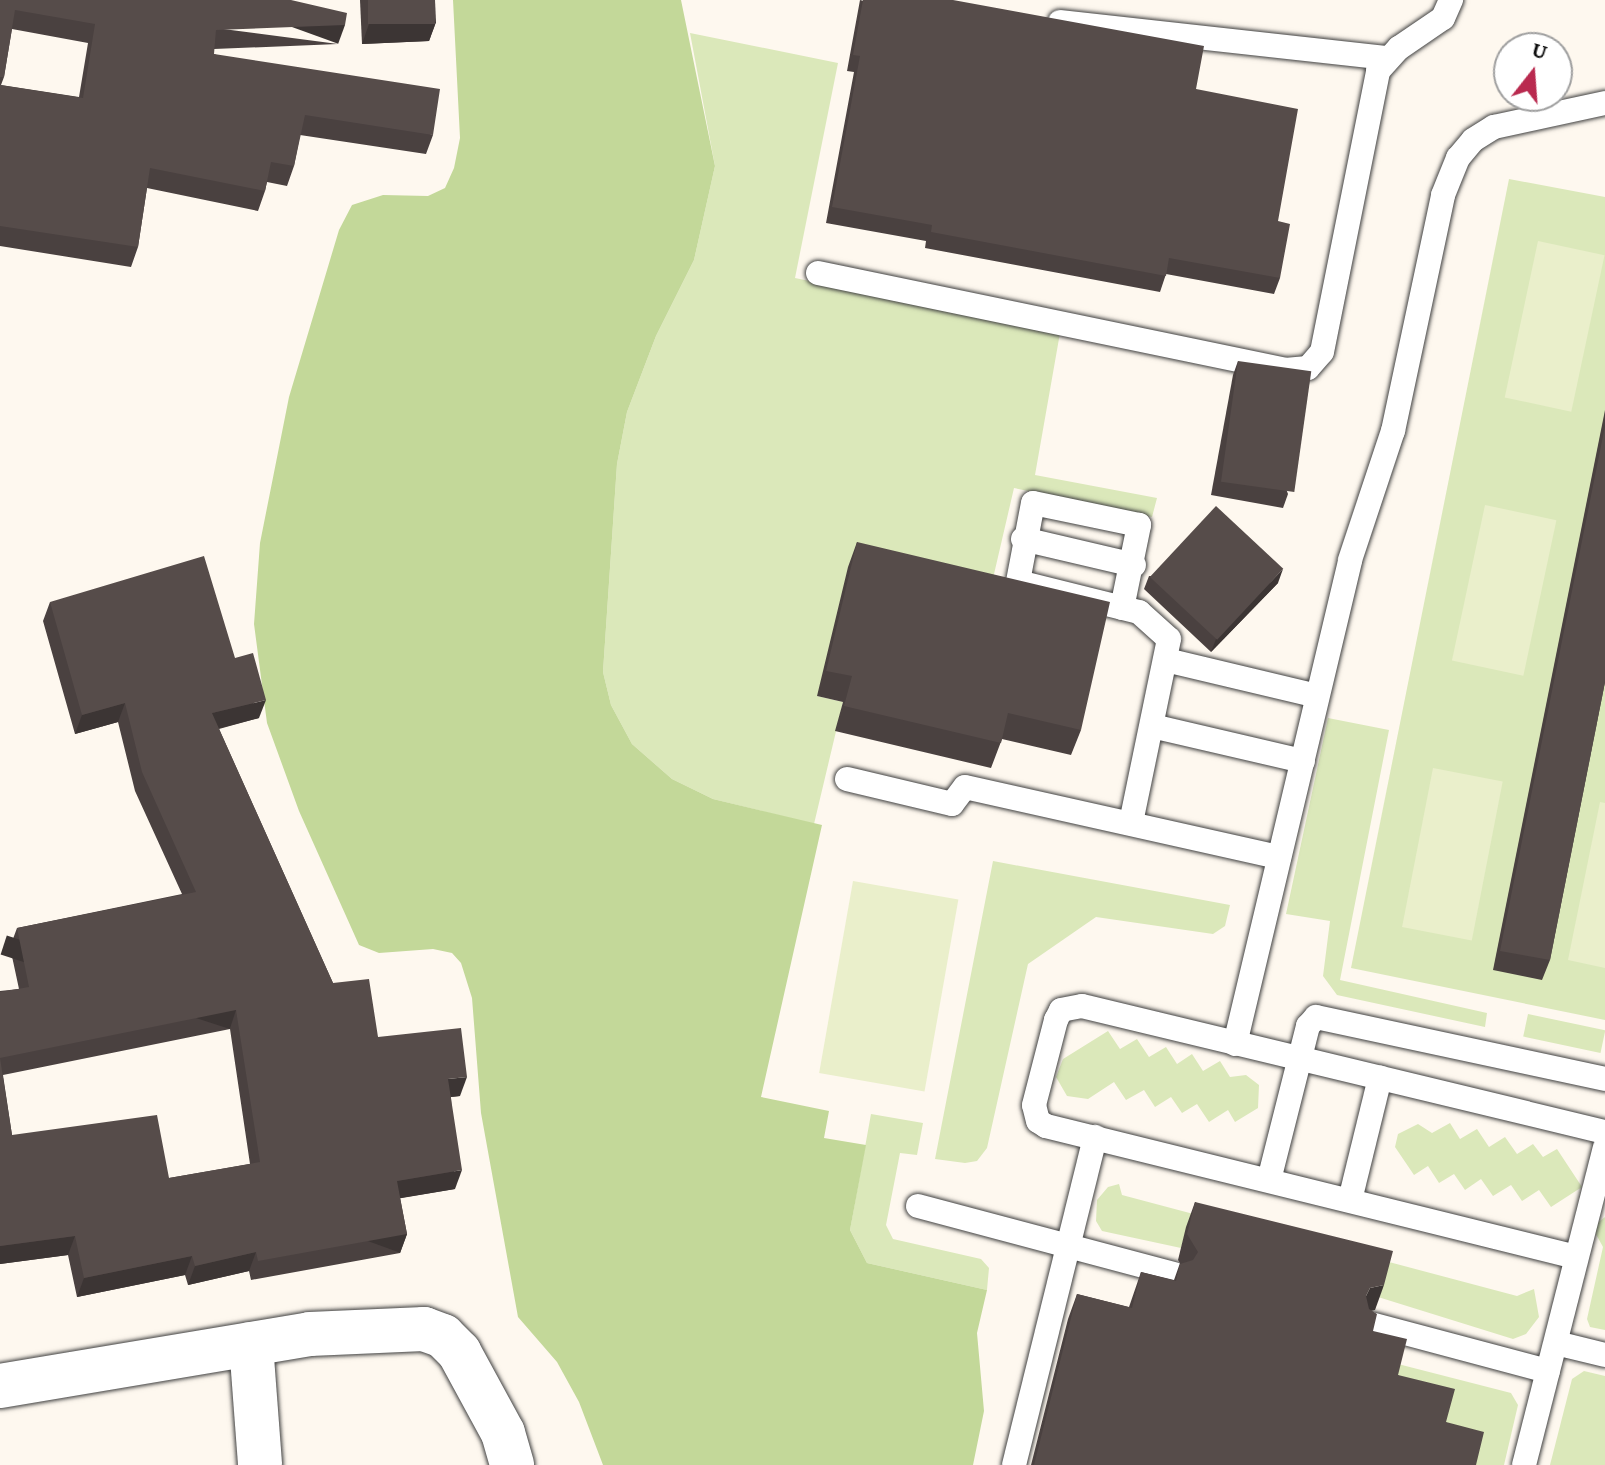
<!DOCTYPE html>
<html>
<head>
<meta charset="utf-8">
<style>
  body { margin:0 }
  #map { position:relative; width:1605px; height:1465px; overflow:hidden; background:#fef8ef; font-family:"Crimson Pro",serif }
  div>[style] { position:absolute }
  .green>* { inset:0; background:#dbe8ba; transform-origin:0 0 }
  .forest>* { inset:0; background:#c3d899 }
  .pitch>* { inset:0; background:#eaefcb; transform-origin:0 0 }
  .roads { filter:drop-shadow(0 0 2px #414141) drop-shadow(0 0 2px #414141) }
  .service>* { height:24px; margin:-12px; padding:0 12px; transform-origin:12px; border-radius:12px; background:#fff }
  .minor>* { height:44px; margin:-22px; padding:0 22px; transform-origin:22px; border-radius:22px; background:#fff }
  .wall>* { inset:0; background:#4a4140 }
  .shaded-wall>* { inset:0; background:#3c3534; transform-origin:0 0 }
  .building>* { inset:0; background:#564c4a; transform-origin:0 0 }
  span { translate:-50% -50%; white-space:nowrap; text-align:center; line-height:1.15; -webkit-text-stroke:8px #fff; paint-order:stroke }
  .north { position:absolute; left:1493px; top:32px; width:80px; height:80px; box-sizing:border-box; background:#fff; border:2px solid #9f9f9f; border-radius:50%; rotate:17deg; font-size:22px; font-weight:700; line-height:32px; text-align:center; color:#0e0e0e }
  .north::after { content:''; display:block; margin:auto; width:28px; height:36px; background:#b92a4f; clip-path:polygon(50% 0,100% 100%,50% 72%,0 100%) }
</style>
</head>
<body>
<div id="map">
  <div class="green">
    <i style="clip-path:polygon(690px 33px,838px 63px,795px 278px,1060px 333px,1035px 475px,1157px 498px,1152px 517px,1014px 488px,988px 600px,817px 696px,843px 702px,814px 824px,713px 799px,672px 779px,632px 744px,611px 705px,603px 672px,617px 464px,627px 412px,656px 336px,694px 260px,715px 166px)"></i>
    <i style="clip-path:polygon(1509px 179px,1605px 197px,1605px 1020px,1351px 968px)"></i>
    <i style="clip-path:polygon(1328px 718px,1389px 730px,1340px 980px,1487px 1013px,1485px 1027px,1337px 995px,1323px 976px,1330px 921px,1286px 914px)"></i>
    <i style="clip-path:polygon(993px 861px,1230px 905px,1225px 926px,1213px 934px,1096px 917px,1028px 964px,987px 1148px,977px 1161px,965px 1163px,935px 1159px)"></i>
    <i style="left:1528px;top:1014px;width:79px;height:23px;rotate:12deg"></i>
    <i style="clip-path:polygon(1108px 1031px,1120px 1049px,1137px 1039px,1149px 1057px,1166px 1047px,1177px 1064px,1192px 1054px,1203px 1071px,1220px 1061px,1230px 1077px,1246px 1075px,1259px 1085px,1258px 1108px,1235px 1122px,1228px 1110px,1209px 1122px,1197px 1104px,1182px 1113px,1171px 1097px,1155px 1107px,1144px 1090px,1126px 1100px,1114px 1082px,1088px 1099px,1067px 1096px,1056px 1077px,1063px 1059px)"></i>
    <i style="clip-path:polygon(871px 1114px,923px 1123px,917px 1155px,900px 1153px,886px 1225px,893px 1239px,981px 1259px,989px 1268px,987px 1290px,867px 1263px,850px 1230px)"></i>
    <i style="clip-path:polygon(1450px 1123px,1460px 1139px,1477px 1129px,1489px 1147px,1505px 1137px,1517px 1154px,1533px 1144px,1543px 1157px,1557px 1149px,1582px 1187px,1551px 1207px,1539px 1190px,1522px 1201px,1511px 1185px,1493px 1196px,1481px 1179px,1465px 1190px,1454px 1174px,1439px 1183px,1428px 1166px,1414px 1175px,1395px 1147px,1398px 1134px,1418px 1124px,1432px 1133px)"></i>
    <i style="clip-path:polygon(1119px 1184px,1122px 1195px,1216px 1220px,1228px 1237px,1187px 1227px,1181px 1248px,1102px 1231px,1096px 1221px,1097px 1200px,1108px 1187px)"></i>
    <i style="clip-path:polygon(1605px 1217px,1605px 1330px,1590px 1327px,1587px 1319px,1603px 1247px,1592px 1227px)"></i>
    <i style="clip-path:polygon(1389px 1262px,1517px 1296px,1534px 1289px,1539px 1317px,1526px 1334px,1513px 1339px,1378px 1297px)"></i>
    <i style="clip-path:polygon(1398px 1364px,1511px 1393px,1518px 1405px,1504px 1465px,1473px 1465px,1389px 1400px)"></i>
    <i style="clip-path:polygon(1584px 1371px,1605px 1376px,1605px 1465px,1550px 1465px,1572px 1379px)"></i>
  </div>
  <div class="forest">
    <i style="clip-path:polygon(453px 0,681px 0,715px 166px,694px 260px,656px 336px,627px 412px,617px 464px,603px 672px,611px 705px,632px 744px,672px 779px,713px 799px,822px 825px,761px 1097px,829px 1111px,824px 1138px,866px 1145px,850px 1230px,867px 1263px,987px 1290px,977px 1333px,984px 1411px,973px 1465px,603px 1465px,579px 1402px,557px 1362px,518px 1317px,481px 1113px,472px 998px,461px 963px,452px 953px,433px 949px,379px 953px,359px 945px,299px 811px,267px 723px,254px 624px,260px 543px,289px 397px,339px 230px,352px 205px,383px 195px,428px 196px,445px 188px,454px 168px,460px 138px)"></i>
  </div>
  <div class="pitch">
    <i style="left:1538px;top:241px;width:68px;height:160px;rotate:12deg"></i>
    <i style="left:1485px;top:505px;width:73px;height:159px;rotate:12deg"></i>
    <i style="left:1433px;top:768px;width:71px;height:162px;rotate:11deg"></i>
    <i style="clip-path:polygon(1600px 802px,1605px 803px,1605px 968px,1568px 960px)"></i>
    <i style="left:853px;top:881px;width:107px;height:195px;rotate:10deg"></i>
  </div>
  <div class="roads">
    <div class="service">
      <i style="left:1060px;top:22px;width:329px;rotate:6.3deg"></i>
      <i style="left:818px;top:273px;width:477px;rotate:11.7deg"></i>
      <i style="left:1285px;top:370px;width:23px;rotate:-5deg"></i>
      <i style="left:1308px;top:368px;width:21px;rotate:-49deg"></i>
      <i style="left:1322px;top:352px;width:287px;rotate:-78.7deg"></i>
      <i style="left:1378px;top:71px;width:31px;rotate:-48deg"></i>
      <i style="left:1399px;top:48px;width:53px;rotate:-34.3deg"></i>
      <i style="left:1443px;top:18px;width:20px;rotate:-66deg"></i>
      <i style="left:1023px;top:539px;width:114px;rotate:13.2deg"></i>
      <i style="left:1122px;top:608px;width:85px;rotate:-78.4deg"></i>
      <i style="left:1139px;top:525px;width:108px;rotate:-168.3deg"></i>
      <i style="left:1033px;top:503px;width:80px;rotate:100.8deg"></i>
      <i style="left:1018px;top:582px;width:125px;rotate:13.9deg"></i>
      <i style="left:1139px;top:612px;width:40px;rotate:42deg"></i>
      <i style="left:1169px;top:639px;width:188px;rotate:101.7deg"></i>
      <i style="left:1166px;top:660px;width:155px;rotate:13.4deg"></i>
      <i style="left:1152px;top:726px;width:155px;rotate:13.1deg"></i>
      <i style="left:847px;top:779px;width:108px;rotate:13.4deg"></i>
      <i style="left:952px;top:804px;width:21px;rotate:-53deg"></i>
      <i style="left:965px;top:787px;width:322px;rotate:12.6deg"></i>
      <i style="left:1235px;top:1044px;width:497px;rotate:-76.6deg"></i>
      <i style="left:1350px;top:560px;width:136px;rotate:-71.6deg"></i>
      <i style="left:1393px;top:431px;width:241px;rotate:-78deg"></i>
      <i style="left:1443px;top:195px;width:40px;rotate:-68deg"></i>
      <i style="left:1458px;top:158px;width:23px;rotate:-50deg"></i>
      <i style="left:1473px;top:140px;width:25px;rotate:-32deg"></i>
      <i style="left:1494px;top:127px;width:114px;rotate:-12.2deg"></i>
      <i style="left:1269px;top:1180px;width:159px;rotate:-75.8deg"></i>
      <i style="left:1308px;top:1026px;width:12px;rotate:-48deg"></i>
      <i style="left:1316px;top:1017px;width:296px;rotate:12.1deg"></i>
      <i style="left:1350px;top:1200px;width:126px;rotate:-76.2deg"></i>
      <i style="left:918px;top:1206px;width:265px;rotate:14.9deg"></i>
      <i style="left:1576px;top:1257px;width:546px;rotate:-166.12deg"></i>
      <i style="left:1046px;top:1126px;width:9px;rotate:-148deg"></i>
      <i style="left:1038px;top:1121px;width:16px;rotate:-104deg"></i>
      <i style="left:1034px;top:1105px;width:88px;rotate:-75.5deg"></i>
      <i style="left:1056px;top:1020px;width:11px;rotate:-63deg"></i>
      <i style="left:1061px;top:1010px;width:21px;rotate:-11deg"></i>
      <i style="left:1082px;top:1006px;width:538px;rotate:13.55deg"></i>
      <i style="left:1371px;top:1324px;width:183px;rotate:14.9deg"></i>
      <i style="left:1556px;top:1343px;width:50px;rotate:13.8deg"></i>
      <i style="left:1014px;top:1465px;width:338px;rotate:-76.1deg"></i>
      <i style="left:1524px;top:1465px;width:328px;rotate:-75.7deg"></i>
    </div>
    <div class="minor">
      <i style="left:251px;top:1344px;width:121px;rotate:85.7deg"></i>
      <i style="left:0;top:1386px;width:314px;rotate:-9.5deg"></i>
      <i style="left:310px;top:1334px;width:114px;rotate:-2.5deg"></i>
      <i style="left:424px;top:1329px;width:20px;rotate:20deg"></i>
      <i style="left:443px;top:1336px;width:23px;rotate:45deg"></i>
      <i style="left:459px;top:1352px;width:92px;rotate:61.5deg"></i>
      <i style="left:503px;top:1433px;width:33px;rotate:74deg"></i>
    </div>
  </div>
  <div class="wall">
    <i style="clip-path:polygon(evenodd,0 0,338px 44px,214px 49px,214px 54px,433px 135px,426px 154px,300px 135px,294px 166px,287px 186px,267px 182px,265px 191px,258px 211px,147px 188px,138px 247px,131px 267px,0 246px,0 0,12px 29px,88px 43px,79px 97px,1px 85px,4px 77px,12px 29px)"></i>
    <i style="clip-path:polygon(360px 0,435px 0,436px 22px,429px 41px,362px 44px)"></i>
    <i style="clip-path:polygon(860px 0,1196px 89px,1278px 221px,1280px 278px,1274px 294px,1166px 274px,1160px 292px,925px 248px,926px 241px,826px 223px,854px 72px,847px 71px)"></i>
    <i style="clip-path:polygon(1238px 361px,1288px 494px,1283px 508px,1211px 495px,1233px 375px)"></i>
    <i style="clip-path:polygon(1605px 410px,1605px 682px,1550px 960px,1542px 980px,1493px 970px)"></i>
    <i style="clip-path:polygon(857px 542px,1081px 730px,1071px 755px,1002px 739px,991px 768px,835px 731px,843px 702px,817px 696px,848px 567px)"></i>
    <i style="clip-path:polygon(1149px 576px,1278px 583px,1211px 652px,1144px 589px)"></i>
    <i style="clip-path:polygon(evenodd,50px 602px,235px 658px,259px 718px,219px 729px,333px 983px,378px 1037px,460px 1096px,451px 1097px,455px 1189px,400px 1198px,407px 1234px,400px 1253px,251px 1280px,249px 1271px,188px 1285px,185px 1275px,77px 1297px,68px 1255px,0 1264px,0 991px,19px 989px,10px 947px,17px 928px,182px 894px,135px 791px,118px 722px,75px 734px,43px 621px,50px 602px,230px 1029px,250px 1164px,169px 1178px,12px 1135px,3px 1075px,230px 1029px)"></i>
    <i style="clip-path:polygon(1195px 1202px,1375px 1310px,1371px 1310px,1373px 1331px,1398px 1375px,1446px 1422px,1476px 1465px,1031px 1465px,1068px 1319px,1077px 1294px,1129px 1307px,1141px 1272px,1174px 1280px,1180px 1263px,1178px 1260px,1186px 1227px)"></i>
  </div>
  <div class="shaded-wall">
    <i style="clip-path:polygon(436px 22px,429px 41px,362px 44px,369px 24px)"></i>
    <i style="left:345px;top:25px;width:20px;height:129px;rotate:110deg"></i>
    <i style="clip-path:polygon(1283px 569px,1278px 583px,1211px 652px,1216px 639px)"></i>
    <i style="clip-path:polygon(266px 700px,259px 718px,205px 732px,212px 713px)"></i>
    <i style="clip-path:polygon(125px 703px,118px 722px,75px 734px,82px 715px)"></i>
    <i style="left:236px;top:1010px;width:20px;height:241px;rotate:108deg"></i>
    <i style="clip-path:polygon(467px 1077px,460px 1096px,441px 1098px,448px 1079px)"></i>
    <i style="clip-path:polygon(462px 1170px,455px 1189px,390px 1200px,397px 1181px)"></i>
    <i style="left:407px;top:1234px;width:20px;height:151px;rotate:110deg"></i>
    <i style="clip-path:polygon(75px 1236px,68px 1255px,0 1264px,0 1246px)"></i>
    <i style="clip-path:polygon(256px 1252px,249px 1271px,188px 1285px,195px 1266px)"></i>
    <i style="clip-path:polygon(192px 1256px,185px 1275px,77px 1297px,84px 1278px)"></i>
    <i style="clip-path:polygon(1384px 1285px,1375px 1310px,1361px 1313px,1366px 1296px,1370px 1288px)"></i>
  </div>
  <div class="building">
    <i style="clip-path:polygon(0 0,291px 0,347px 13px,345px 25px,216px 30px,214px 54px,440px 89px,433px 135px,305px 115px,294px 166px,271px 162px,265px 191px,150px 168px,138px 247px,0 226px,0 85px,83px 98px,95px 24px,15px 10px,4px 77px,0 77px)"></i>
    <i style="left:368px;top:0;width:67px;height:24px"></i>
    <i style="clip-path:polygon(863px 0,953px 0,1204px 46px,1196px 89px,1298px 109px,1278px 221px,1290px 224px,1280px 278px,1169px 258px,1166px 276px,931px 232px,932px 225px,832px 207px,860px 56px,853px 55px)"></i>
    <i style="left:1238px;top:361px;width:74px;height:122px;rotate:8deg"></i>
    <i style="clip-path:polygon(1605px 426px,1605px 682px,1550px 960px,1500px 951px)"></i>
    <i style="left:1216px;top:506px;width:92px;height:97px;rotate:43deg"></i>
    <i style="clip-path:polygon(857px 542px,1110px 602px,1081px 730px,1008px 713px,1001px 743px,844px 706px,852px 676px,826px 671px)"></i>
    <i style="clip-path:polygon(evenodd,204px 556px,235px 658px,253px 653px,266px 700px,212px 713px,333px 983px,369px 979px,378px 1037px,461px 1028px,467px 1077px,448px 1079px,462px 1170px,397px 1181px,407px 1234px,258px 1261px,256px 1252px,195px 1266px,192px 1256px,84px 1278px,75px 1236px,0 1246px,0 992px,29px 987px,17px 928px,196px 892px,142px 772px,125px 703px,82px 715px,50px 602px,204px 556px,236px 1010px,260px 1162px,169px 1178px,157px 1115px,12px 1135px,0 1058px,236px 1010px)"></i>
    <i style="clip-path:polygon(1195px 1202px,1393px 1251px,1384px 1285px,1370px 1288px,1366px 1296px,1369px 1309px,1377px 1314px,1373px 1331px,1407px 1339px,1398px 1375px,1455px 1389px,1446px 1422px,1484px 1432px,1476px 1465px,1034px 1465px,1077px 1294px,1132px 1308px,1141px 1272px,1176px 1281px,1180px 1264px,1193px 1260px,1198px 1252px,1187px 1234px)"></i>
  </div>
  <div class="north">U</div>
</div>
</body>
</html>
